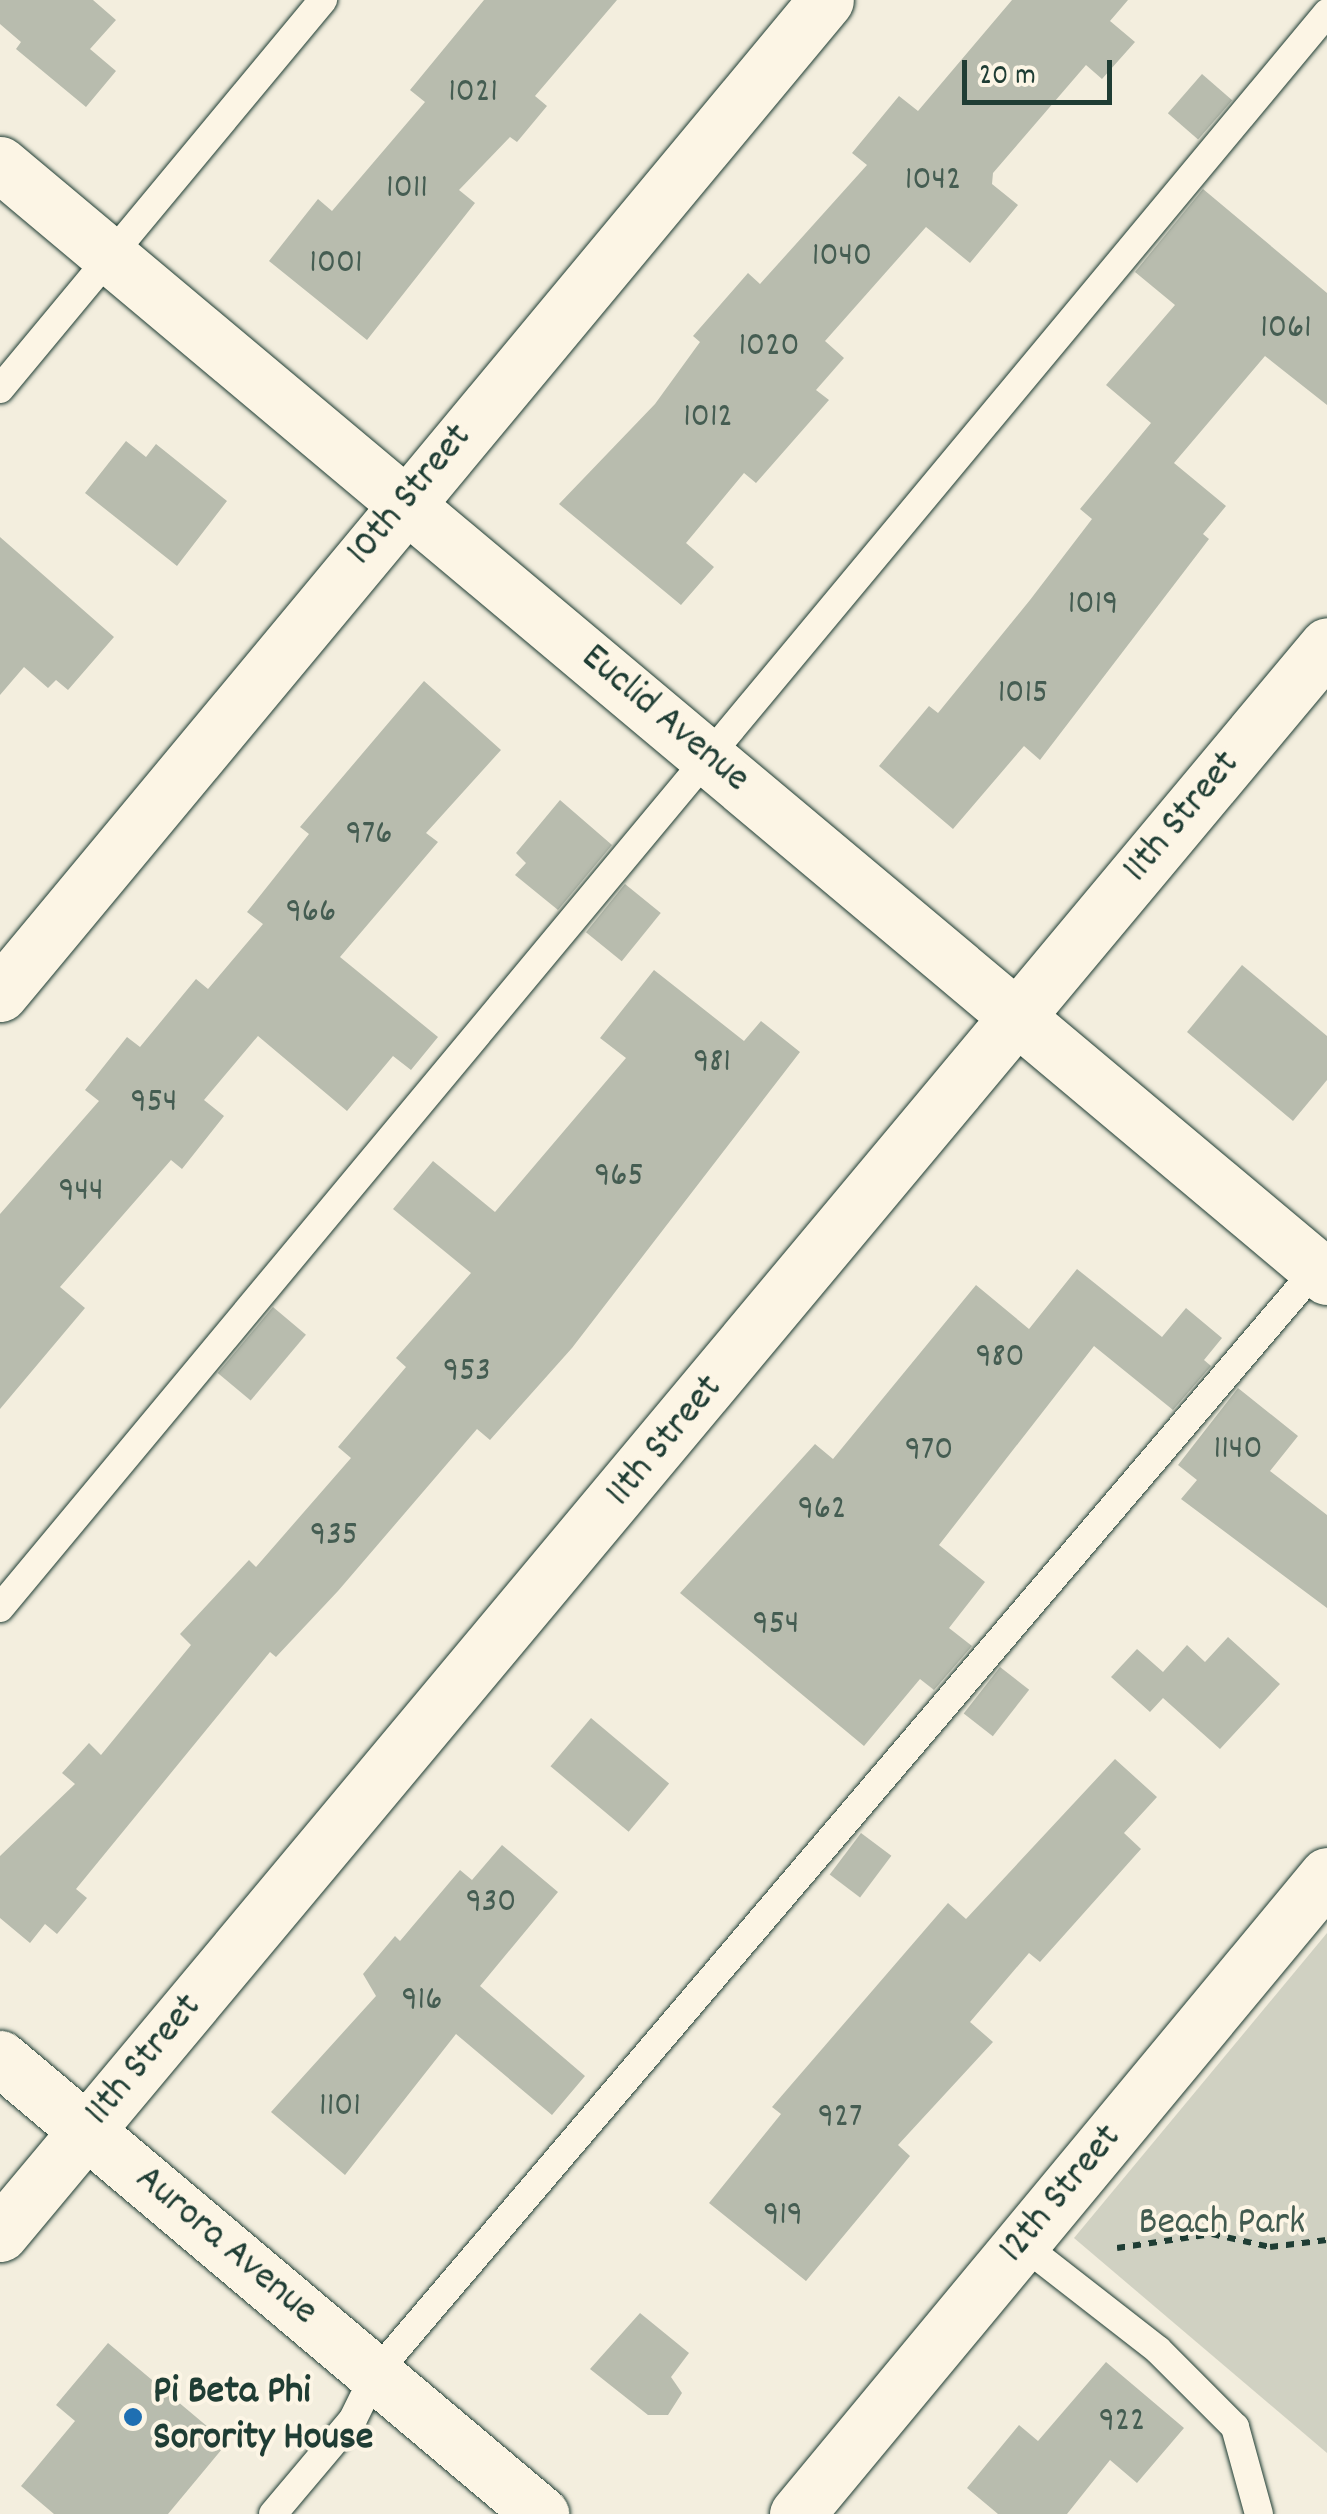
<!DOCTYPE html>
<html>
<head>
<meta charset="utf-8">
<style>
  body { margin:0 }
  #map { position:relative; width:1327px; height:2514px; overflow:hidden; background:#f3eede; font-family:Dekko,sans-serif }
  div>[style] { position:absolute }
  .green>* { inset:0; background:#d0d1c2 }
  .building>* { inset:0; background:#b8bcae; transform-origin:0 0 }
  .path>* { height:6px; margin-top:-3px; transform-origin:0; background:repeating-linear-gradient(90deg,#1f3d34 0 8px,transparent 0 16px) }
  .roads { filter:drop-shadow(0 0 2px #1f3d34) drop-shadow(0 0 2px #1f3d34) }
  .service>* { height:28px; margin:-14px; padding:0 14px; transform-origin:14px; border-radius:14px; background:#fcf5e5 }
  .minor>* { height:55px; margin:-27.5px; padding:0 27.5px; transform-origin:27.5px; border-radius:27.5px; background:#fcf5e5 }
  .dots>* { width:28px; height:28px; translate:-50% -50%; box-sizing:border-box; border:5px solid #fcf5e5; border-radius:50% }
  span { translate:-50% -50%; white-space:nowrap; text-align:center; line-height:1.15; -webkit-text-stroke:8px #fcf5e5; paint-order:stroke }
  .number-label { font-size:35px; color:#455d52 }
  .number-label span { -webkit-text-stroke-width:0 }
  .street-label { font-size:40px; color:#1f3d34 }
  .park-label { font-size:40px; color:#425b50 }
  .poi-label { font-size:40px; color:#1f3d34; font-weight:700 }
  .left { translate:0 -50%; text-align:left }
  .scale { position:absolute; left:962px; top:60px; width:150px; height:45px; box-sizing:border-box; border:5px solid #1f3d34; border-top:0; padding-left:12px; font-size:30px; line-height:35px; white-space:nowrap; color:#1f3d34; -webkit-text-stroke:8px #fcf5e5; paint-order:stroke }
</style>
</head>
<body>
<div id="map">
  <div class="green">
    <i style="clip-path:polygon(1327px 1933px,1327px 2453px,1074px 2238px)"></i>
  </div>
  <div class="building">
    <i style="clip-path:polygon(0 0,93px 0,116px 20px,90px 49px,116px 71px,86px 107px,16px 49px,21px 42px,0 24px)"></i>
    <i style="clip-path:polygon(484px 0,617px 0,535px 96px,547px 106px,517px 142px,510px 137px,459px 190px,475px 203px,367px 340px,269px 261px,318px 199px,332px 211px,425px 102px,410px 90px)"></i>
    <i style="clip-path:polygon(1012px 0,1128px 0,1110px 21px,1135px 42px,1102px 79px,1086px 65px,993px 173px,992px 184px,1018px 205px,970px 263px,926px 227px,825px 341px,844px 358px,816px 390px,829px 400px,756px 483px,744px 473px,686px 543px,714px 567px,681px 605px,559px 504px,655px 404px,700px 342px,693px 336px,748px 273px,760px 284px,867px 165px,852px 153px,899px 96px,918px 111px)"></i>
    <i style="left:1202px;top:74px;width:40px;height:52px;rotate:41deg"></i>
    <i style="clip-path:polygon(1203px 189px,1327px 293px,1327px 405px,1265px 356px,1174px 463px,1226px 506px,1203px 534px,1209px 539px,1040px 760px,1024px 746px,953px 829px,879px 766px,929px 706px,938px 713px,1030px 600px,1092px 519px,1080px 509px,1151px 423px,1106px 385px,1175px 305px,1135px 272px)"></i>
    <i style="clip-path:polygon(126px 441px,146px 457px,156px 444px,227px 501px,177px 566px,85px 493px)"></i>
    <i style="clip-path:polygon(0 537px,114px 637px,68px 690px,56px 680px,48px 688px,24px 667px,0 695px)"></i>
    <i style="clip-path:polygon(424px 681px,501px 750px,426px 833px,438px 842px,340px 957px,438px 1037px,411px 1070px,393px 1056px,347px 1111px,258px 1036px,204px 1100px,224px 1116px,182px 1169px,171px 1160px,60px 1287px,85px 1308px,0 1409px,0 1214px,99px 1101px,85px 1090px,127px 1037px,140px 1047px,196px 979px,208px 989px,263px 924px,247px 912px,309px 834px,300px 827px)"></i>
    <i style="clip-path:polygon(560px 800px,612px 845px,558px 910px,515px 875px,526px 863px,516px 853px)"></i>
    <i style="left:625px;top:884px;width:46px;height:62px;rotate:39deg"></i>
    <i style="clip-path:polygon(1242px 965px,1327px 1036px,1327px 1080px,1293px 1121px,1187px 1032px)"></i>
    <i style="clip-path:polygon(654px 970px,744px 1041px,761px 1021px,800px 1052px,572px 1348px,490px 1440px,477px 1429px,338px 1591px,276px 1657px,270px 1652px,76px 1889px,87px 1898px,57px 1934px,45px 1924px,30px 1943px,0 1918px,0 1856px,75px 1784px,62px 1773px,89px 1743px,101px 1755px,191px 1645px,180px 1634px,249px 1560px,256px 1567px,351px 1458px,338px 1447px,406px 1367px,396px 1358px,471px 1273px,393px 1209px,433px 1161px,495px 1212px,626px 1058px,600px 1038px)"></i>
    <i style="clip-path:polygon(1077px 1269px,1162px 1337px,1186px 1308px,1222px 1338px,1204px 1360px,1211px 1366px,1173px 1410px,1094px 1346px,939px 1545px,985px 1582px,949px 1628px,972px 1646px,934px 1690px,920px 1679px,864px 1746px,680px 1593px,815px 1444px,833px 1459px,976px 1285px,1029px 1329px)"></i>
    <i style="left:273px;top:1307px;width:43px;height:86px;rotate:40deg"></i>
    <i style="clip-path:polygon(1238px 1388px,1298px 1436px,1270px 1471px,1327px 1515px,1327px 1608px,1181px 1499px,1197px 1480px,1178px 1465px)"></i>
    <i style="clip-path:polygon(1228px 1637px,1280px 1684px,1220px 1749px,1163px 1698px,1150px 1712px,1111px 1677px,1137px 1649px,1163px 1672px,1187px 1645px,1205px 1662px)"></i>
    <i style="left:1000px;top:1667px;width:37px;height:59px;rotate:38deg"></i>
    <i style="left:591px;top:1718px;width:102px;height:63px;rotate:40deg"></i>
    <i style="clip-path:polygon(1115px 1759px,1157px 1797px,1124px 1833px,1141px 1849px,1040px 1962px,1029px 1953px,970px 2022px,993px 2042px,898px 2145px,910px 2156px,806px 2281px,709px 2203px,781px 2114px,772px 2107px,948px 1903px,966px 1919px)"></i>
    <i style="left:861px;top:1833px;width:38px;height:52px;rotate:37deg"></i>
    <i style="clip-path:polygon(502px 1845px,558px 1892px,480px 1986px,585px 2076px,552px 2115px,456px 2034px,345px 2175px,271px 2112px,376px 1996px,363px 1974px,395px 1936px,400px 1941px,460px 1870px,472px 1880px)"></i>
    <i style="clip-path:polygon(640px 2313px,689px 2353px,671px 2377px,682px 2393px,668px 2415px,648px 2415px,590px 2369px)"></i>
    <i style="clip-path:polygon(108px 2343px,227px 2443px,168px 2514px,54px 2514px,21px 2486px,75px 2421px,56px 2405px)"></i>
    <i style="clip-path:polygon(1106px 2362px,1184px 2428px,1137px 2483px,1110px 2460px,1067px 2514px,998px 2514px,967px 2488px,1019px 2425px,1038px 2441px)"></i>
  </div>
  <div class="path">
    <i style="left:1117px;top:2248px;width:96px;rotate:-8.4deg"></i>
    <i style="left:1212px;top:2234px;width:59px;rotate:12.6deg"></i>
    <i style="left:1270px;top:2247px;width:57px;rotate:-7deg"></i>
  </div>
  <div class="roads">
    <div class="service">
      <i style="left:0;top:389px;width:506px;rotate:-50.3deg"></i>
      <i style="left:0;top:1608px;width:2075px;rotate:-50.24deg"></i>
      <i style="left:1022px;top:2244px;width:172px;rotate:37.9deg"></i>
      <i style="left:1158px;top:2350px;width:109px;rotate:45deg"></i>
      <i style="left:1235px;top:2427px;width:90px;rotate:74.6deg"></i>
      <i style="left:273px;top:2514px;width:124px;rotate:-49.9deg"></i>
      <i style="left:353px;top:2419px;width:50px;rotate:-63.9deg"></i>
      <i style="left:375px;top:2374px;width:1462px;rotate:-49.58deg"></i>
    </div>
    <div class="minor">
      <i style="left:0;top:164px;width:1732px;rotate:39.99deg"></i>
      <i style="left:0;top:994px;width:1292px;rotate:-50.27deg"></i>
      <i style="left:0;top:2058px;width:708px;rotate:40.13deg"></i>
      <i style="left:0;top:2234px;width:2070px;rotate:-50.13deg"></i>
      <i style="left:797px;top:2514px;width:830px;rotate:-50.33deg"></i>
    </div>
  </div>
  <div class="dots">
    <i style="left:133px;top:2417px;background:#1f6fb2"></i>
  </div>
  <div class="number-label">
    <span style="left:473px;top:93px">1021</span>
    <span style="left:933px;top:181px">1042</span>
    <span style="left:407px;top:189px">1011</span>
    <span style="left:842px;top:257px">1040</span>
    <span style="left:336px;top:264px">1001</span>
    <span style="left:1286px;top:329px">1061</span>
    <span style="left:769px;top:347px">1020</span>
    <span style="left:708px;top:418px">1012</span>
    <span style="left:1093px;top:605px">1019</span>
    <span style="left:1023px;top:694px">1015</span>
    <span style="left:369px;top:835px">976</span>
    <span style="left:311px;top:913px">966</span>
    <span style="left:712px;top:1063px">981</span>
    <span style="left:154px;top:1103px">954</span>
    <span style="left:619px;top:1177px">965</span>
    <span style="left:81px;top:1192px">944</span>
    <span style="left:1000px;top:1358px">980</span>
    <span style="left:467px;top:1372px">953</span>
    <span style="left:1238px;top:1450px">1140</span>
    <span style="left:929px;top:1451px">970</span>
    <span style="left:822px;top:1510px">962</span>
    <span style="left:334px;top:1536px">935</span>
    <span style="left:776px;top:1625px">954</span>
    <span style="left:491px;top:1903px">930</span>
    <span style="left:422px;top:2001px">916</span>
    <span style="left:340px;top:2107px">1101</span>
    <span style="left:840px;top:2118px">927</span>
    <span style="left:783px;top:2216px">919</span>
    <span style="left:1122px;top:2422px">922</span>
  </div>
  <div class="street-label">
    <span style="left:411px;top:496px;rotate:-50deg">10th Street</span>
    <span style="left:664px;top:720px;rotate:40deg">Euclid Avenue</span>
    <span style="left:1183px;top:818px;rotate:-50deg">11th Street</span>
    <span style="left:666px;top:1442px;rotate:-50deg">11th Street</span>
    <span style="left:145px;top:2061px;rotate:-50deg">11th Street</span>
    <span style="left:1062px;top:2195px;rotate:-50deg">12th Street</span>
    <span style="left:225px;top:2247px;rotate:40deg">Aurora Avenue</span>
  </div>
  <div class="park-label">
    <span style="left:1222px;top:2225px">Beach Park</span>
  </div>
  <div class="poi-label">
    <span class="left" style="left:153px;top:2417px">Pi Beta Phi<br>Sorority House</span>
  </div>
  <div class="scale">20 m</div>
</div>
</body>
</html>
